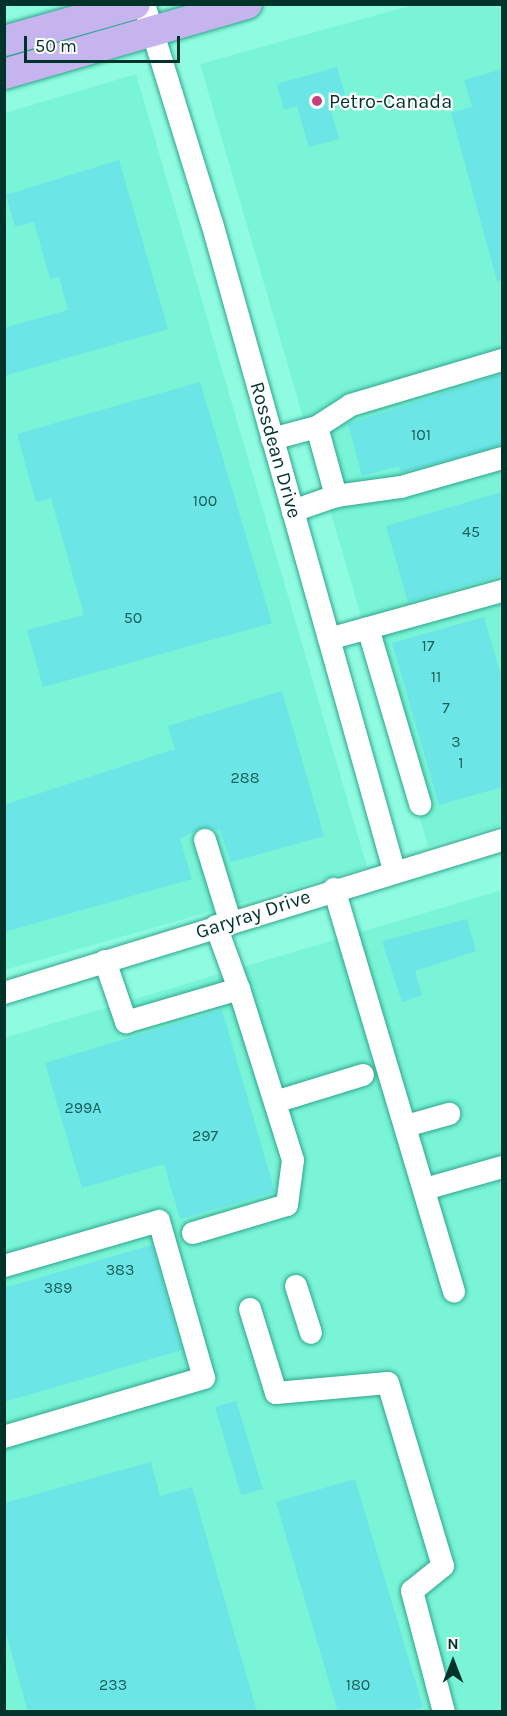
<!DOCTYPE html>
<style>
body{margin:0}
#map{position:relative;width:507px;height:1716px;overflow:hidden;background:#8ffce1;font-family:Karla,sans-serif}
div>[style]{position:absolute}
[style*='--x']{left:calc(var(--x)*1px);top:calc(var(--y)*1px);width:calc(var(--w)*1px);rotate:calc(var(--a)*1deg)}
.built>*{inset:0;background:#79f4d6}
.building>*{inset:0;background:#6be5e6}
.roads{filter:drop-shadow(0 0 2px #2ea58c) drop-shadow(0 0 2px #2ea58c)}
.minor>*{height:22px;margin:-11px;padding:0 11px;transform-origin:11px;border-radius:11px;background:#fff}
.major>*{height:30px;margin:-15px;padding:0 15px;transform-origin:15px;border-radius:15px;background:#c5b4ee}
.dots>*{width:16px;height:16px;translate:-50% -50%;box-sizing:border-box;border:3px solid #fff;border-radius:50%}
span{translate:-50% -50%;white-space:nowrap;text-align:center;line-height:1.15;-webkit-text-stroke:4.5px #fff;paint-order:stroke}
.number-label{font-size:16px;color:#1b6059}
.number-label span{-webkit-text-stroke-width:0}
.poi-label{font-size:20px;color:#00342a}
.left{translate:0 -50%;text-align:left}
.street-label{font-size:20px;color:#00342a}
.frame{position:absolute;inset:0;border:6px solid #00342a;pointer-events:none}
.north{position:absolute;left:423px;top:1632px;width:60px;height:60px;-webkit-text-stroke:4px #fff;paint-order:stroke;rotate:0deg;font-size:16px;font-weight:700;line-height:24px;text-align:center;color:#00342a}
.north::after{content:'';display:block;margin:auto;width:21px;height:27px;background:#00342a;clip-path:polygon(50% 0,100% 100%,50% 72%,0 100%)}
.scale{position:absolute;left:24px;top:36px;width:156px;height:27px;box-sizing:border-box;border:3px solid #00342a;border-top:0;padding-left:8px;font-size:18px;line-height:21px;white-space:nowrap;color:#00342a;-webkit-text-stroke:4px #fff;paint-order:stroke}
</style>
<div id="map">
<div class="built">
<i style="clip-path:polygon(413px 5px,502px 5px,502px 825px,428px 846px,200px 64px)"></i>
<i style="clip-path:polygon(136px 74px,367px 867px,5px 970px,5px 113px)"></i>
<i style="clip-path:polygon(502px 890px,502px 1711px,5px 1711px,4px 1038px)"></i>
</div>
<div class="building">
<i style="clip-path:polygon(337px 67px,345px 95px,328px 99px,339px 139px,309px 147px,297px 106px,284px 110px,277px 84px)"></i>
<i style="clip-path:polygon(502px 69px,502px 281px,497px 281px,451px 113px,472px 107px,464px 80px)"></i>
<i style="clip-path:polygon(119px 160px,168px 329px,4px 376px,4px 328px,68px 310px,59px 277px,50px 279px,34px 222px,15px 227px,6px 195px)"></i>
<i style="clip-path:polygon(502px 374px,502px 445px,401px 473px,399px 466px,362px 476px,348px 424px)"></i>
<i style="clip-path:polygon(200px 382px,272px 623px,43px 687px,27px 630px,84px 615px,51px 498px,36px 502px,17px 434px)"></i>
<i style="clip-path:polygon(502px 492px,502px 575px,408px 602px,386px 526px)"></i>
<i style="clip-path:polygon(484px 617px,502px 679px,502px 787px,439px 805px,392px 643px)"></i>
<i style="clip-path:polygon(282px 691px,324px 836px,231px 862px,220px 830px,202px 827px,180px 839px,192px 879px,4px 932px,4px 805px,175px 749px,168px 726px)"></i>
<i style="clip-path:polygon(467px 919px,476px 951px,415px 971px,422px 995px,402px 1002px,382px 941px)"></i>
<i style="clip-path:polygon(222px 1010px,275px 1192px,180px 1219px,164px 1164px,82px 1188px,45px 1063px)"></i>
<i style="clip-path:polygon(152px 1245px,182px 1350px,4px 1402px,4px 1288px)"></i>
<i style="clip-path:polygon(236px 1401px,263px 1489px,241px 1495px,215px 1407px)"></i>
<i style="clip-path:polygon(151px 1462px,160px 1496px,192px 1487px,257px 1712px,28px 1712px,4px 1626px,4px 1503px)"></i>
<i style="clip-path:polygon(355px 1479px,423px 1707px,408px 1712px,338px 1712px,276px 1502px)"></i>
</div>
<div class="roads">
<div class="minor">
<i style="--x:144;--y:4;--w:229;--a:72.8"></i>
<i style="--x:212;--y:223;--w:672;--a:74.29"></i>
<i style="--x:317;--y:427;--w:40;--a:-32.9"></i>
<i style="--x:351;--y:405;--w:158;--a:-16.6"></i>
<i style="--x:272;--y:439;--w:47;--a:-14.9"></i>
<i style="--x:317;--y:427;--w:72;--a:74.6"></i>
<i style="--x:336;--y:496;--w:46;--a:160.8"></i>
<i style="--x:336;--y:496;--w:66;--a:-7.9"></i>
<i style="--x:401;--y:487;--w:105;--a:-16"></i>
<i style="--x:368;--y:628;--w:184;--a:73.5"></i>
<i style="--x:329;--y:639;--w:180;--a:-15.5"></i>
<i style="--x:205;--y:840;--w:85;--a:72.8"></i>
<i style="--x:334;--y:889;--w:420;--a:73.4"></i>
<i style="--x:105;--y:961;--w:65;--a:71"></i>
<i style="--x:126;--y:1022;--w:118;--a:-16.3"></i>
<i style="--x:239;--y:989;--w:67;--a:-110.1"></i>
<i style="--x:4;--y:993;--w:521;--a:-17.08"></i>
<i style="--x:275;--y:1102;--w:92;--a:-17.1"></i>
<i style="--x:406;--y:1126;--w:45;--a:-15.6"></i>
<i style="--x:425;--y:1189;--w:80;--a:-15.9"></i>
<i style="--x:193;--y:1233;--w:98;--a:-16.6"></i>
<i style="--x:287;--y:1205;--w:45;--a:-82.4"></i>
<i style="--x:293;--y:1160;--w:179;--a:-107.5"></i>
<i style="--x:4;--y:1266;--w:161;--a:-16.2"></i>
<i style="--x:159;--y:1221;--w:163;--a:74"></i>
<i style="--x:204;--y:1378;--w:209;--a:163.6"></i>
<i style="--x:296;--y:1286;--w:49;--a:72.3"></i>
<i style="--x:250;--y:1309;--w:88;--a:72.8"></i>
<i style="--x:276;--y:1393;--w:112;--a:-5.1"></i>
<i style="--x:388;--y:1383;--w:191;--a:73.3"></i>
<i style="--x:443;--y:1566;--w:40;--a:141"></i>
<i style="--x:412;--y:1591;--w:125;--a:75.2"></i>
</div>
<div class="major">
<i style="--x:4;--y:41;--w:136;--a:-15.8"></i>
<i style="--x:4;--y:74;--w:253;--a:-16.1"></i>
</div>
</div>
<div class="dots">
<i style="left:317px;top:101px;background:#c73f7e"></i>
</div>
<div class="number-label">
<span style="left:421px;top:435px">101</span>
<span style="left:205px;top:501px">100</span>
<span style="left:471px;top:532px">45</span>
<span style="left:133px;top:618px">50</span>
<span style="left:428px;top:646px">17</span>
<span style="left:436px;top:677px">11</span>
<span style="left:446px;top:708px">7</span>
<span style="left:456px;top:742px">3</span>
<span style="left:461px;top:763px">1</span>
<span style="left:245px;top:778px">288</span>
<span style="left:83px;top:1108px">299A</span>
<span style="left:205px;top:1136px">297</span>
<span style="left:120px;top:1270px">383</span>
<span style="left:58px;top:1288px">389</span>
<span style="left:113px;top:1685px">233</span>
<span style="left:358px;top:1685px">180</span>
</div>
<div class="poi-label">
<span class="left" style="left:329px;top:101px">Petro-Canada</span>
</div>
<div class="street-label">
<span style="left:276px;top:450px;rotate:74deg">Rossdean Drive</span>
<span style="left:253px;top:914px;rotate:-18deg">Garyray Drive</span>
</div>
<div class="frame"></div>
<div class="north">N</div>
<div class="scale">50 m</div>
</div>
